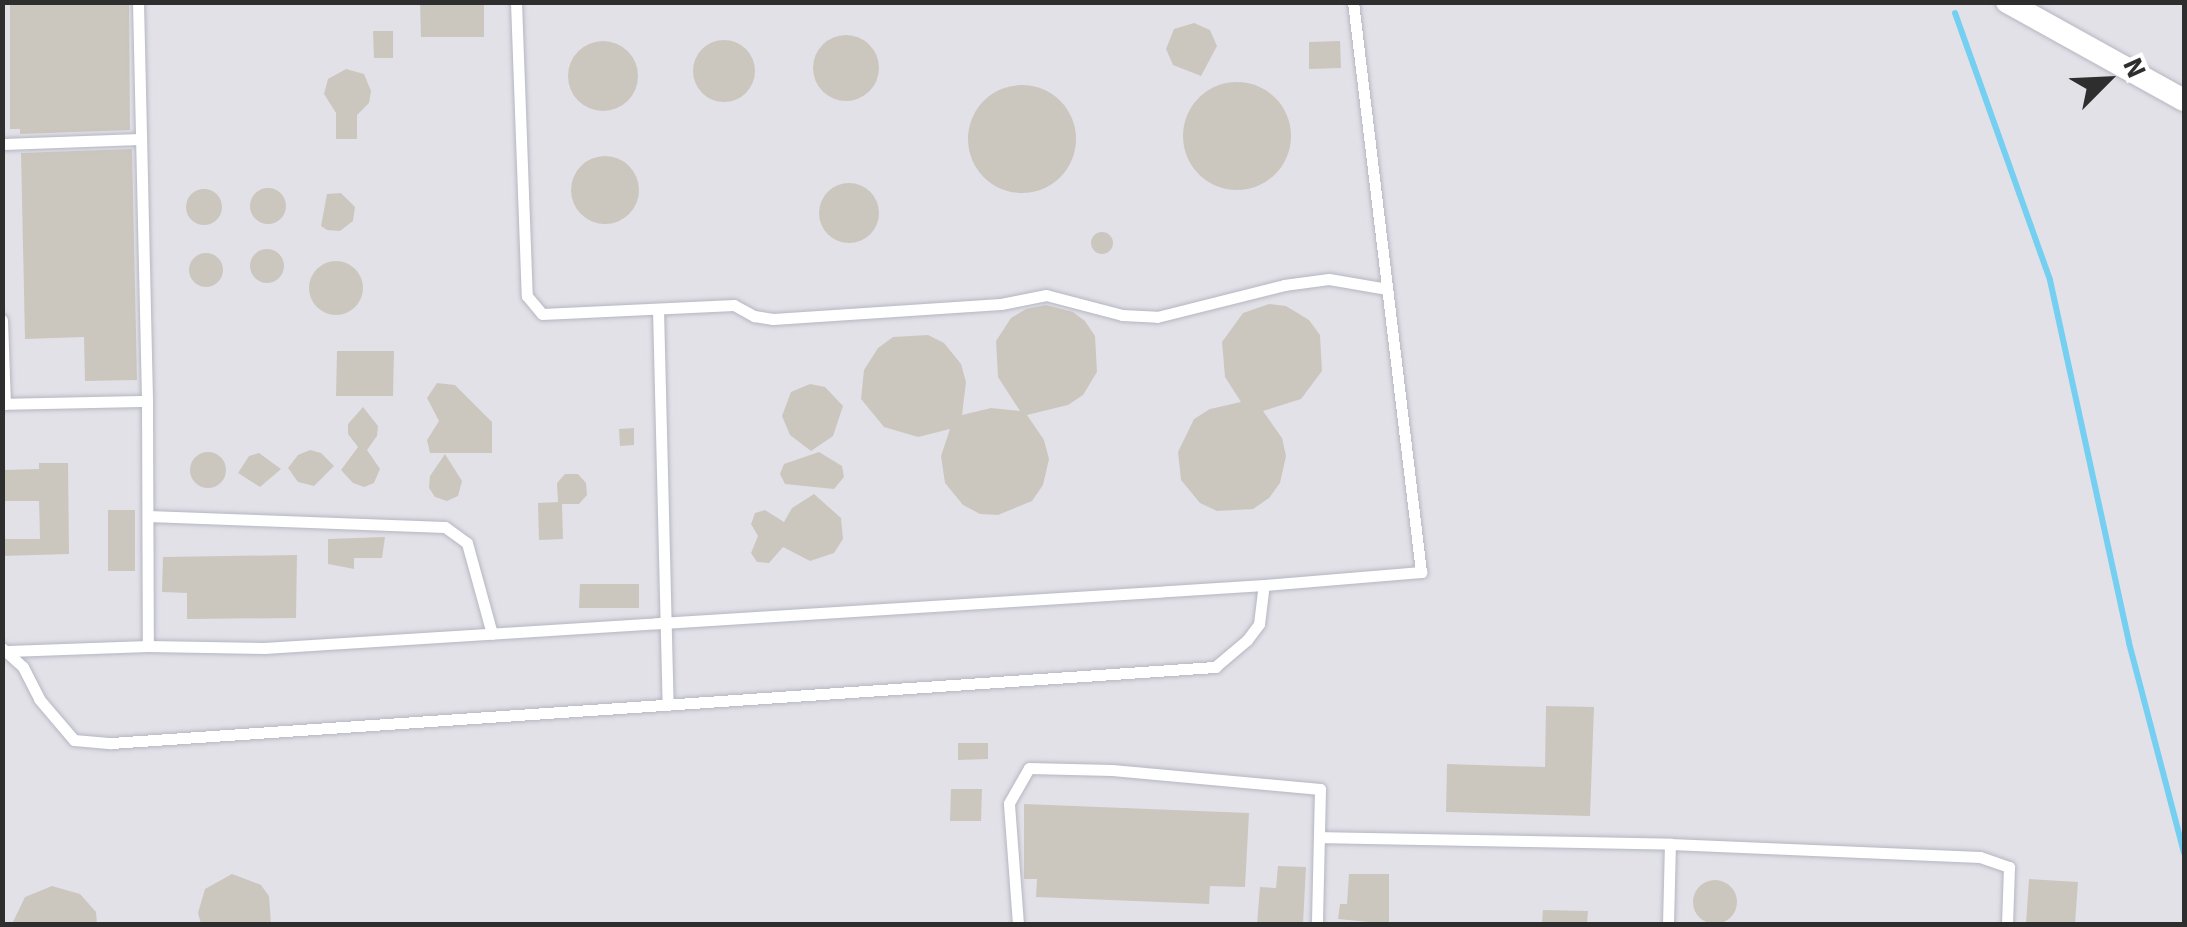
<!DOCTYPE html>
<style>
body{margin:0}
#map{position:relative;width:2187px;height:927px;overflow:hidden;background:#efe9e1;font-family:"Source Sans 3",sans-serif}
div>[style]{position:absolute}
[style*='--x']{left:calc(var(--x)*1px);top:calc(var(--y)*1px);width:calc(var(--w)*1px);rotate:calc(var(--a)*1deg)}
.industrial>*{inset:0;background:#e3e1e8}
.stream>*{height:6px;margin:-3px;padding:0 3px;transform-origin:3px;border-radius:3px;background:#75cff0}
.building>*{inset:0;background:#cbc7bf}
.round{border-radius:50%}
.roads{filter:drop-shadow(0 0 2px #b4b7c1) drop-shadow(0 0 2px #b4b7c1)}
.service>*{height:11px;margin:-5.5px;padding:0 5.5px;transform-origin:5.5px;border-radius:5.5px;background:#fff}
.minor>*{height:22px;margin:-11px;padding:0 11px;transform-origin:11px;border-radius:11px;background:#fff}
span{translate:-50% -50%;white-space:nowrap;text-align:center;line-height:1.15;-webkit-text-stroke:8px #fff;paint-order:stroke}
.frame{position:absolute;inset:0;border:5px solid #2e2e2e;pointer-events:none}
.north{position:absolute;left:2057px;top:30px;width:100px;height:100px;-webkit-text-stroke:8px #fff;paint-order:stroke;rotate:66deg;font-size:28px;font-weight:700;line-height:40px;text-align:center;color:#2e2e2e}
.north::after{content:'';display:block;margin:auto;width:35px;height:45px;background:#2e2e2e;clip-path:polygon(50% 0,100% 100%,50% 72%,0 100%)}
</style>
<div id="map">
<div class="industrial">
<i style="clip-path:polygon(3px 3px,2184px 3px,2184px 924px,3px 924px)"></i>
</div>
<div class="stream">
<i style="--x:1955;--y:13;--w:283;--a:70.4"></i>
<i style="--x:2050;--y:280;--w:371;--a:77.7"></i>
<i style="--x:2129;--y:643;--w:217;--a:75.3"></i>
</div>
<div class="building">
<i style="clip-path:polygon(10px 2px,129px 2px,130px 130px,20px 134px,20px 129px,10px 129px)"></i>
<i style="clip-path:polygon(420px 2px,484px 2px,484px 37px,421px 37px)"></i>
<i style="clip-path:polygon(1194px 23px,1210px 30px,1217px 46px,1201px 76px,1173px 65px,1166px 49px,1174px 29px)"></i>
<i style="clip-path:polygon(373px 31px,393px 31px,393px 58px,374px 58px)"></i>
<i class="round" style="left:813px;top:35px;width:66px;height:66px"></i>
<i class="round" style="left:693px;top:40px;width:62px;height:62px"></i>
<i class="round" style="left:568px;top:41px;width:70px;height:70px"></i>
<i style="clip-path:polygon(1340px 41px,1341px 68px,1309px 69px,1309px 42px)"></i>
<i style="clip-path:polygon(346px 69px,364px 74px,371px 91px,369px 103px,357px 115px,357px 139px,336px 139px,336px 113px,324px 94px,328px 79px)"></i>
<i class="round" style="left:1183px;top:82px;width:108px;height:108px"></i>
<i class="round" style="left:968px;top:85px;width:108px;height:108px"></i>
<i style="clip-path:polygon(132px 149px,137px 380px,85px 381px,84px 337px,25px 339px,21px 153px)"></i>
<i class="round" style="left:571px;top:156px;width:68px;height:68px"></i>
<i class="round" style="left:819px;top:183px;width:60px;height:60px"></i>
<i class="round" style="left:250px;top:188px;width:36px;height:36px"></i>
<i class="round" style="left:186px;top:189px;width:36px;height:36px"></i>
<i style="clip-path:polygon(341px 193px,355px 207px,353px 221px,340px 231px,327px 230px,321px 226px,327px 194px)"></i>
<i class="round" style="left:1091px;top:232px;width:22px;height:22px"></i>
<i class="round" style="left:250px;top:249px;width:34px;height:34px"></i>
<i class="round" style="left:189px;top:253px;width:34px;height:34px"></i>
<i class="round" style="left:309px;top:261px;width:54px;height:54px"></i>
<i style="clip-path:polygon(1269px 304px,1286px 306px,1309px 320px,1320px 335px,1322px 371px,1301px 399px,1263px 411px,1282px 438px,1286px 456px,1280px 483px,1269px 498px,1253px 509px,1217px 511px,1200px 503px,1181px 480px,1178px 452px,1194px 419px,1210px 409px,1241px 402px,1225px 377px,1222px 342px,1243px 313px)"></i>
<i style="clip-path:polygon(1046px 305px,1073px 312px,1085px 321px,1095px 336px,1097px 372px,1083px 395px,1068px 405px,1027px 415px,1044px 440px,1049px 459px,1043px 485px,1032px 501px,998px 515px,980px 514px,963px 505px,945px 483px,941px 456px,950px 429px,918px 437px,884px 427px,861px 399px,864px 370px,878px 348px,893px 337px,928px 335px,944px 343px,961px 364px,966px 382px,962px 415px,991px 408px,1020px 411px,998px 377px,996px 341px,1011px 318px,1026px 309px)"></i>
<i style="clip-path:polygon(337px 351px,394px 351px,393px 396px,336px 396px)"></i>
<i style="clip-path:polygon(437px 383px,455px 385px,492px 422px,492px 453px,430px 453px,427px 440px,439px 421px,427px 398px)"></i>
<i style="clip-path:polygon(810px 384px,825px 387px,843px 406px,833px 436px,811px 451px,790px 435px,782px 416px,791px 392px)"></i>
<i style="clip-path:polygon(363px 407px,378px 426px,377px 436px,367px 450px,380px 469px,374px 483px,364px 487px,353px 483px,341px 470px,358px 447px,348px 434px,348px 424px)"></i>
<i style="clip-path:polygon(634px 428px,634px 445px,620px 446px,619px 429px)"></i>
<i style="clip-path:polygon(310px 450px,321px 453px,334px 466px,314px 486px,298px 482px,288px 468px,298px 455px)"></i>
<i style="clip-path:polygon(819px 452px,842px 466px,844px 477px,834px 489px,785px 484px,780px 474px,784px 464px)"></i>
<i class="round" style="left:190px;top:452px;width:36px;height:36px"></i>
<i style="clip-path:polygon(259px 453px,281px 469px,260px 487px,238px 473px,249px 456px)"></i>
<i style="clip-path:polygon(445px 454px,462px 481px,458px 496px,447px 501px,435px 497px,429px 488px,430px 476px)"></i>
<i style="clip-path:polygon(39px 463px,68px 463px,69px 554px,2px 556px,2px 539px,40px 539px,39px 501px,2px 501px,2px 470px,39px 469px)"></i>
<i style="clip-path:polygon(565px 474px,578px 474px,586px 483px,587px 495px,579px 504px,562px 504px,563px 539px,539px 540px,538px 503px,558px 502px,557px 483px)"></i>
<i style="clip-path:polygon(814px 494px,841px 518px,843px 539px,834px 553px,810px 561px,783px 547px,769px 563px,757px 562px,751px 553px,758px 536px,751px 524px,755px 513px,765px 510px,784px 522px,792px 508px)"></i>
<i style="clip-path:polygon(108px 510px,135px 510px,135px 571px,108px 571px)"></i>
<i style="clip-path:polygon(385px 537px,382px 558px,354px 558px,354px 569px,328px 564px,328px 539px)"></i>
<i style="clip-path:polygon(297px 555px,296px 618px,187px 619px,187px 593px,162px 592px,163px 557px)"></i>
<i style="clip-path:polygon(580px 584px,639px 584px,639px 608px,579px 608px)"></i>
<i style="clip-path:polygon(1546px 706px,1594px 707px,1590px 816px,1446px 812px,1447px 764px,1545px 767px)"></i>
<i style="clip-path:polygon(958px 743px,988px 743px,988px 759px,958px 760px)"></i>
<i style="clip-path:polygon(951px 789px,982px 789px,981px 821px,950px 821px)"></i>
<i style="clip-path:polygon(1024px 804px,1249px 813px,1245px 887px,1210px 886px,1209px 904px,1036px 897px,1037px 879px,1024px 879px)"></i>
<i style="clip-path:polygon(1278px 866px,1306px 867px,1303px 924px,1257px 924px,1260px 887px,1276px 888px)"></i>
<i style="clip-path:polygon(232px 874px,261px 885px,269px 896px,271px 924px,201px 924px,198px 913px,205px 889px)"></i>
<i style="clip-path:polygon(1349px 874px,1389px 874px,1389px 924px,1338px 919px,1340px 904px,1347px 904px)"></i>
<i style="clip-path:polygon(2029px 879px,2078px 882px,2075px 924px,2026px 924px)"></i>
<i class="round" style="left:1693px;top:880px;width:44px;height:44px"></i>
<i style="clip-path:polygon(52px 886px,80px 894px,96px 912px,97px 924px,12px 924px,25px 897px)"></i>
<i style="clip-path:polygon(1543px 910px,1588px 911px,1587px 924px,1542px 924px)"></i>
</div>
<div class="roads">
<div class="service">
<i style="--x:138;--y:2;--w:399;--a:88.7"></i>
<i style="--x:516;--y:2;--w:294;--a:87.9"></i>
<i style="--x:527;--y:296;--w:23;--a:50"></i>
<i style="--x:542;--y:314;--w:192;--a:-2.7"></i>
<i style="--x:734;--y:305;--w:23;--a:29"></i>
<i style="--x:754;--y:316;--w:19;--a:9"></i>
<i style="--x:773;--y:319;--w:228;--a:-3.8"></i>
<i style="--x:1001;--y:304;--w:46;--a:-11.3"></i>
<i style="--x:1046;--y:295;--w:79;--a:14.7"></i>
<i style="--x:1122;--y:315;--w:35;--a:3"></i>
<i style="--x:1157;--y:317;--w:131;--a:-14.1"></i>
<i style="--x:1284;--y:285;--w:45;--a:-7.6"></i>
<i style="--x:1329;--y:279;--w:59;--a:9.8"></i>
<i style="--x:2;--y:144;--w:139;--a:-2.1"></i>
<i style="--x:658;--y:309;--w:396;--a:88.6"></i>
<i style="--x:2;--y:320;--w:84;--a:88"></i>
<i style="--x:2;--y:404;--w:145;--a:-1.2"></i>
<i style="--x:147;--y:401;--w:245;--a:89.8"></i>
<i style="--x:148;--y:646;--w:116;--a:1"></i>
<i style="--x:264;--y:648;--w:1002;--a:-3.6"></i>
<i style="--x:148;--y:516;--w:297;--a:2.1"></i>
<i style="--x:445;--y:527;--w:27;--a:36"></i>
<i style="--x:467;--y:543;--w:94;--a:74.6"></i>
<i style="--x:2;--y:648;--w:28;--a:42"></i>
<i style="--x:23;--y:667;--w:36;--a:63"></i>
<i style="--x:39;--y:699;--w:54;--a:49.5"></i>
<i style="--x:74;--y:740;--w:37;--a:5"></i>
<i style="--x:111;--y:743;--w:1107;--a:-3.94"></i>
<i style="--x:1215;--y:667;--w:42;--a:-40.2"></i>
<i style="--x:1247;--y:640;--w:20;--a:-53"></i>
<i style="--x:1259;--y:624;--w:39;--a:-83"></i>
<i style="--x:1264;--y:585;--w:158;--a:-4.7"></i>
<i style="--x:1421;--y:572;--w:574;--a:-96.8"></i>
<i style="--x:8;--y:651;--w:140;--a:-2"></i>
<i style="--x:1319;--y:837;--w:351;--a:1.1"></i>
<i style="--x:1018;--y:924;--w:121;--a:-94.3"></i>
<i style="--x:1009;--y:803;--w:40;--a:-60.3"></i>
<i style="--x:1029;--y:768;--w:83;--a:1.4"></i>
<i style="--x:1112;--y:770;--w:209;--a:5.2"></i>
<i style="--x:1320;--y:789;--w:135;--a:91.3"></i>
<i style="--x:1668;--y:924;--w:80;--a:-88.6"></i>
<i style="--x:1670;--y:844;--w:310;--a:2.4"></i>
<i style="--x:1980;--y:857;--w:31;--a:19"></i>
<i style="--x:2009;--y:867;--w:57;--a:92"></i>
</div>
<div class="minor">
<i style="--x:2007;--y:2;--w:202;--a:29"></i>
</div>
</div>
<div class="frame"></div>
<div class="north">N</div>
</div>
